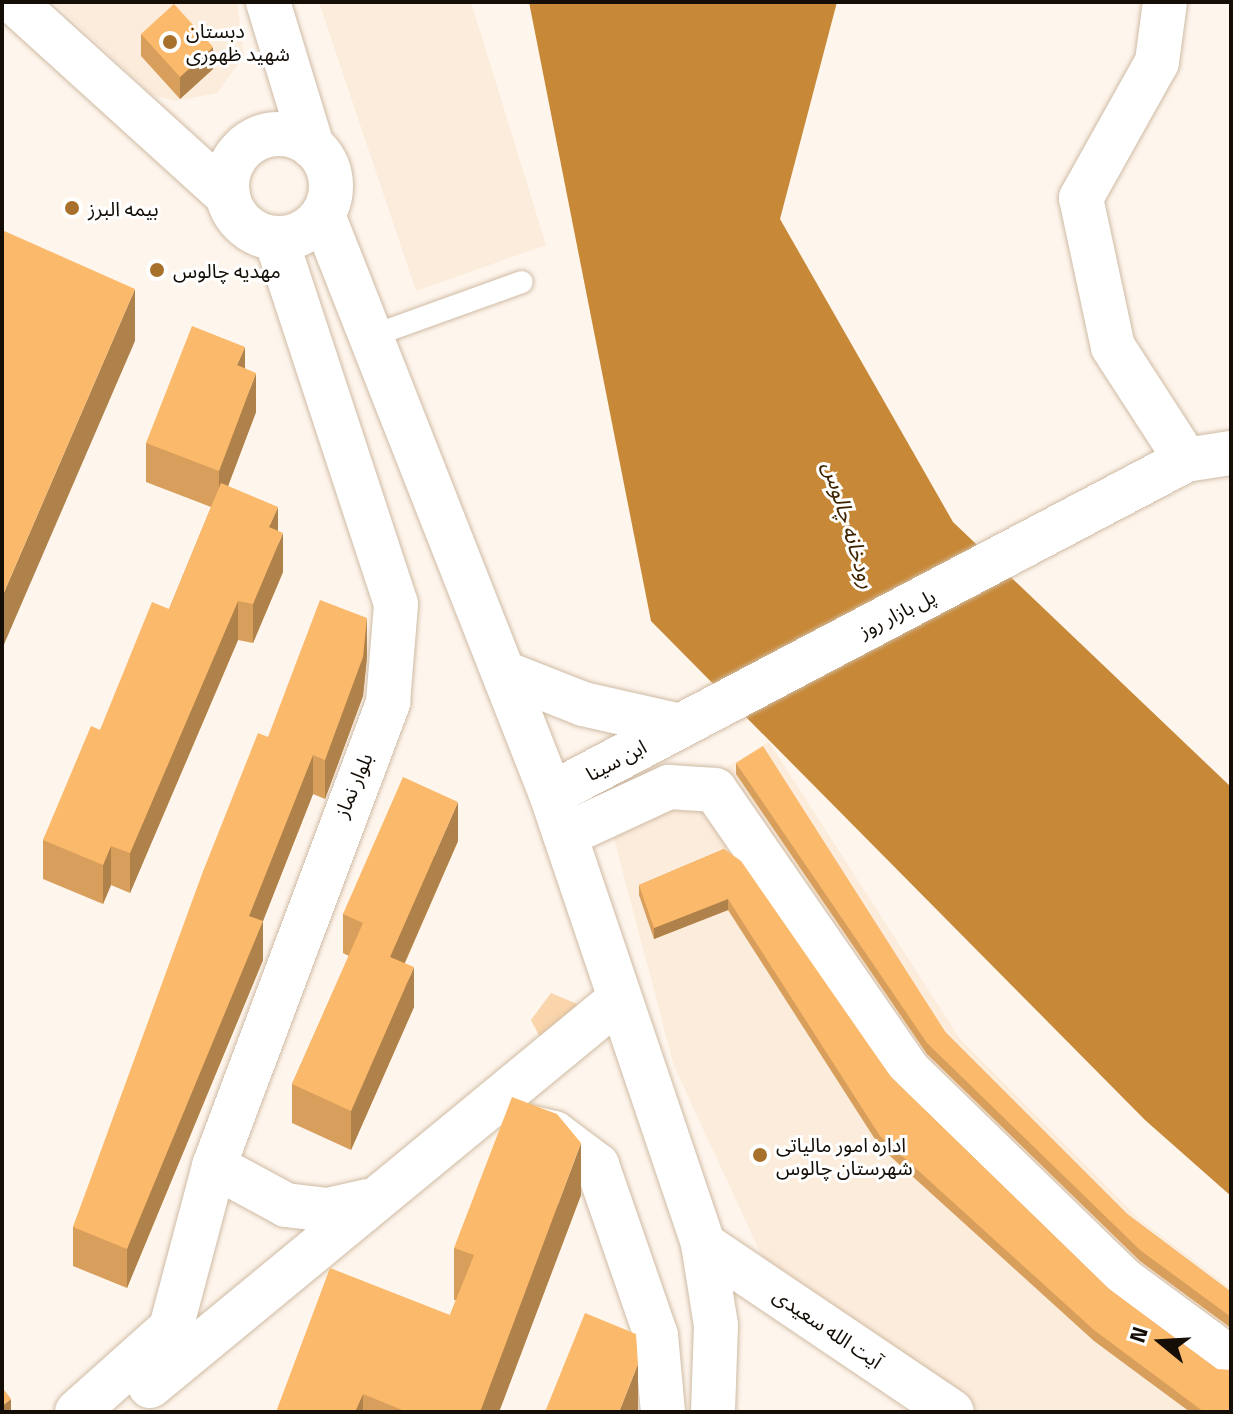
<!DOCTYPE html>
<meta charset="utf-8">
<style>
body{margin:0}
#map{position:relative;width:1233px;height:1414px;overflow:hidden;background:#fef5ec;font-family:"Titillium Web","Noto Sans Arabic",sans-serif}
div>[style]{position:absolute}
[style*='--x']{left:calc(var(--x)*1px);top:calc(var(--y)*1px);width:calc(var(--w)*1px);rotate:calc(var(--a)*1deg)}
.built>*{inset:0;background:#fcecdb}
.green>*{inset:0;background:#fad5ab}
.water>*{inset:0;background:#c78837}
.roads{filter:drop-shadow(0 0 2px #cfbba4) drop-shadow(0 0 2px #cfbba4)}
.lane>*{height:22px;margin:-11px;padding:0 11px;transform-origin:11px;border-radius:11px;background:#fff}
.street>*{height:44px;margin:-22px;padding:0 22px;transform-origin:22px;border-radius:22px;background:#fff}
.secondary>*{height:44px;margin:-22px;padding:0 22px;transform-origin:22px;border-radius:22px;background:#fff}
.secondary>.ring{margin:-22px;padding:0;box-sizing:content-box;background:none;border:44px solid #fff;border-radius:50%}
.wall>*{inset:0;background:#d89f5c}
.shaded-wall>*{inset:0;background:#b0824b}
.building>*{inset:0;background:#fbb96b}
.dots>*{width:22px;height:22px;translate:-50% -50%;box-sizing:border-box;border:4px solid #fff;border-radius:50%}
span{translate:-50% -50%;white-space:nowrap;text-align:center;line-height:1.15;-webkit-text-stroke:6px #fff;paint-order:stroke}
.poi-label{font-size:20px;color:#150e07}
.left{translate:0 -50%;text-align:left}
.street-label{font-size:20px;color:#150e07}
.water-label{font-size:22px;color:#3e2401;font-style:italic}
.frame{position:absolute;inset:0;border:4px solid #150e07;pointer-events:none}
.north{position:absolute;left:1121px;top:1302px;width:80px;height:80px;-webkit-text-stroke:6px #fff;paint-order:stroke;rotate:288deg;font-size:22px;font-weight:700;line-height:32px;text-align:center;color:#150e07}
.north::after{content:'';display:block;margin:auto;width:28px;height:36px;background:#150e07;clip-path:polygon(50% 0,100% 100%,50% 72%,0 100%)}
</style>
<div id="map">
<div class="built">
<i style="clip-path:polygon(54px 2px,237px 2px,244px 56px,217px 93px,176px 101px,152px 95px)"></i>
<i style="clip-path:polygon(319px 2px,471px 2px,546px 245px,416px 291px)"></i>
<i style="clip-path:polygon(769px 742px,960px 1039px,1138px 1218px,1231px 1289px,1231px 1412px,969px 1412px,767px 1267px,674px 1066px,613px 835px)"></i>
</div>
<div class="green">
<i style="clip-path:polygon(551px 993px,582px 1006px,543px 1043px,531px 1020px)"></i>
</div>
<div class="water">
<i style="clip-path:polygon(529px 2px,837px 2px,780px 219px,953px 522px,1231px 787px,1231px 1196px,1145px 1120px,651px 621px)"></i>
</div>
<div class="roads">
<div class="lane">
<i style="--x:372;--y:336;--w:159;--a:-19.8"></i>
</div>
<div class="street">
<i style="--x:1165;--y:2;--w:61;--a:97.6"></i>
<i style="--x:1157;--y:62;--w:156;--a:119.2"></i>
<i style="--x:1081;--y:198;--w:152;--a:77.9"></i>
<i style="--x:1113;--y:347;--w:135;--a:57.1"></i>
<i style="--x:565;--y:835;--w:115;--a:-24.8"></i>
<i style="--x:669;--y:787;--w:46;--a:3.7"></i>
<i style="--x:715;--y:790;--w:340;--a:55.4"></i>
<i style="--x:908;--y:1070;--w:301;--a:44.2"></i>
<i style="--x:1124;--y:1280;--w:133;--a:36.4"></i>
</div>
<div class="secondary">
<i style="--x:14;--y:2;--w:289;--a:42.2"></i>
<i style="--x:268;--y:2;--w:151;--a:73"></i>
<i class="ring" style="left:227px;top:134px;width:60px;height:60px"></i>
<i style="--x:323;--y:215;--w:622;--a:68.51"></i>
<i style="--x:551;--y:794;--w:475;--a:71.3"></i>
<i style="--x:703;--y:1244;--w:82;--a:80.9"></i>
<i style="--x:716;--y:1325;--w:87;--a:92"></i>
<i style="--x:507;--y:674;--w:82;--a:21.5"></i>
<i style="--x:583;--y:704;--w:100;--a:12.7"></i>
<i style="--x:551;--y:794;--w:717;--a:-27.74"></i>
<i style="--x:1186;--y:460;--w:46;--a:-8.8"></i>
<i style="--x:528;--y:1127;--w:27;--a:13"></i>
<i style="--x:554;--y:1133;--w:54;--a:36.7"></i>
<i style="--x:597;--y:1165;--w:180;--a:70.9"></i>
<i style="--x:656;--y:1335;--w:77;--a:84.8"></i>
<i style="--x:214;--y:1166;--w:82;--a:28.4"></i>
<i style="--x:286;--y:1205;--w:42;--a:6.8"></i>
<i style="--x:328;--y:1210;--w:41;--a:-12.7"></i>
<i style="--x:703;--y:1244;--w:300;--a:34"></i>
<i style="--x:150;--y:1386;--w:605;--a:-39.5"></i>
<i style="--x:77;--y:1412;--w:126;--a:-41.8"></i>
<i style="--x:171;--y:1328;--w:168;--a:-75.1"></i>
<i style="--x:214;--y:1166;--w:496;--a:-69.4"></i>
<i style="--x:388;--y:702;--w:98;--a:-85.3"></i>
<i style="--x:396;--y:604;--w:385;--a:-108.2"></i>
</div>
</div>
<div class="wall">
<i style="clip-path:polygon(141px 34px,213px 69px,180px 99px,141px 56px)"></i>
<i style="clip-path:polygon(245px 368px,256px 412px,228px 486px,278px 531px,283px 572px,253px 643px,238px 640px,130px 893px,111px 885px,103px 904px,43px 879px,43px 840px,100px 730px,169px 609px,211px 507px,146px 482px,146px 443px)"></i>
<i style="clip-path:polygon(367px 657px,363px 696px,325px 799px,313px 794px,263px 921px,263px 960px,127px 1288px,73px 1266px,73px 1227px,268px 737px)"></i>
<i style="clip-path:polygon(736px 763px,946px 1033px,1127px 1214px,1231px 1292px,1231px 1328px,1140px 1261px,927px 1054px,736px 774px)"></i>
<i style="clip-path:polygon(458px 841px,405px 963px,414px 1007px,351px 1150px,292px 1123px,292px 1084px,349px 956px,343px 953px,343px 914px)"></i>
<i style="clip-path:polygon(724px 849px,891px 1077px,1109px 1289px,1217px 1369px,1231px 1412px,1190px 1412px,1094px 1341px,880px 1147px,728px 910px,654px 939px,639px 895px,639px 885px)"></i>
<i style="clip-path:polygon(581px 1195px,499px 1412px,276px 1412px,450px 1315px,456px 1300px,454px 1300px,454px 1248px)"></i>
</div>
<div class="shaded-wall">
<i style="clip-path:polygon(213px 47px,213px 69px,180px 99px,180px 77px)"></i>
<i style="clip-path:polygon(135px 289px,135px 341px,2px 649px,2px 597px)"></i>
<i style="clip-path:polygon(245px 347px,245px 386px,237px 365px)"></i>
<i style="clip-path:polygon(256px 373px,256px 412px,219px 510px,219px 471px)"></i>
<i style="clip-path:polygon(278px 507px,278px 545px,283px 533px,283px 572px,253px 643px,253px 604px,269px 527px)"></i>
<i style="clip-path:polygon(238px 601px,238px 640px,130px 893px,130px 853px)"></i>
<i style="clip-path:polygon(367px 618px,367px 657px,363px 696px,325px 799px,325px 760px)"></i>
<i style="clip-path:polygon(313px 755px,313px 794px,263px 921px,263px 960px,127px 1288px,127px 1249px,249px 916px)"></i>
<i style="clip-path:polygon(458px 802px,458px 841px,390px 996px,390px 957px)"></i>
<i style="clip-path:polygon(111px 846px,111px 885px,103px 904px,103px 865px)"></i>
<i style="clip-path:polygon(728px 899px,728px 910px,654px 939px,654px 928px)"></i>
<i style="clip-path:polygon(414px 967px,414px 1007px,351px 1150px,351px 1111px)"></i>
<i style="clip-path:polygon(581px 1143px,581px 1195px,499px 1412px,480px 1412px)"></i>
<i style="clip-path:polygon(638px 1364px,638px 1412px,619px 1412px)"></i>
<i style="clip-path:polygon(363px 1394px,363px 1412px,355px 1412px)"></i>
<i style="clip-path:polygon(11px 1399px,11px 1412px,2px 1412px,2px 1406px)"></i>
</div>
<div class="building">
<i style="clip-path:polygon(174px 4px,213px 47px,180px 77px,141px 34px)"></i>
<i style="clip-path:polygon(2px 230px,135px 289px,2px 597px)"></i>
<i style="clip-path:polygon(192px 326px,245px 347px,237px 365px,256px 373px,219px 471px,146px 443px)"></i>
<i style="clip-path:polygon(221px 483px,278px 507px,269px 527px,283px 533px,253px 604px,238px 601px,130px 853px,111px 846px,103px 865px,43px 840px,91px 726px,100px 730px,152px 602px,169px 609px)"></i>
<i style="clip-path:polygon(320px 600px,367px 618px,363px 657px,325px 760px,313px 755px,249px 916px,263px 921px,127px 1249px,73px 1227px,202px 874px,258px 733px,268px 737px)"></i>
<i style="clip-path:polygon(763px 746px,946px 1033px,1127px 1214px,1231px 1292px,1231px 1317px,1140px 1250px,927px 1043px,736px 763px)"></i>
<i style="clip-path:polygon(403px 777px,458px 802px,390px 957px,414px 967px,351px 1111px,292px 1084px,363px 923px,343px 914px)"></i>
<i style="clip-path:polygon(724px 849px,741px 861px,891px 1077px,1109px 1289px,1217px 1369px,1231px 1370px,1231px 1412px,1204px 1412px,1094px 1330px,880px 1136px,728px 899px,654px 928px,639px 885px)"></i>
<i style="clip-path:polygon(512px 1097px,557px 1114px,581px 1143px,480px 1412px,407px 1412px,363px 1394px,355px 1412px,276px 1412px,330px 1268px,450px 1315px,474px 1255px,454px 1248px)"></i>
<i style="clip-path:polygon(585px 1313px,636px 1334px,638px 1364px,619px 1412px,545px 1412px)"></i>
<i style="clip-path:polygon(2px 1387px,11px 1399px,2px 1406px)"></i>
</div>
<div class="dots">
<i style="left:170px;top:42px;background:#a7712b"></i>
<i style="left:72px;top:208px;background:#a7712b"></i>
<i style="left:157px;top:270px;background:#a7712b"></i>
<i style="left:760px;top:1155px;background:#a7712b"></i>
</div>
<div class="poi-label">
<span class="left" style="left:186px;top:42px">دبستان<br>شهید ظهوری</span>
<span class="left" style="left:88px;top:208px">بیمه البرز</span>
<span class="left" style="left:173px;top:270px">مهدیه چالوس</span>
<span class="left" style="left:776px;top:1156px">اداره امور مالیاتی<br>شهرستان چالوس</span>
</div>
<div class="street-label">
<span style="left:897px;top:613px;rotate:-27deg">پل بازار روز</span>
<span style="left:616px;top:760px;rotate:-28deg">ابن سینا</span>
<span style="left:353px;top:785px;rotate:-67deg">بلوار نماز</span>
<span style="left:828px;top:1328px;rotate:34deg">آیت الله سعیدی</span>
</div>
<div class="water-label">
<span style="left:849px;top:525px;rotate:73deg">رودخانه چالوس</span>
</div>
<div class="frame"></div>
<div class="north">N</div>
</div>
